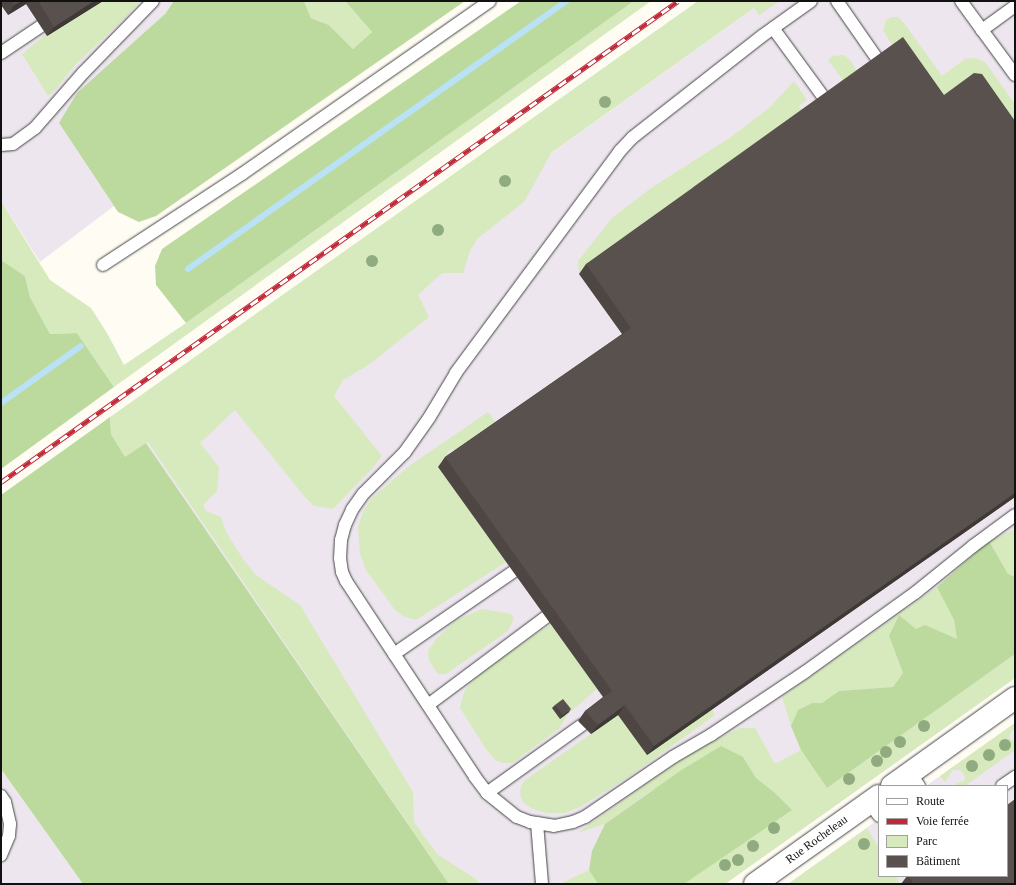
<!DOCTYPE html>
<meta charset="utf-8">
<style>
body{margin:0}
#map{position:relative;width:1016px;height:885px;overflow:hidden;background:#fffcf4;font-family:Georgia,serif}
div>[style]{position:absolute}
[style*='--x']{left:calc(var(--x)*1px);top:calc(var(--y)*1px);width:calc(var(--w)*1px);rotate:calc(var(--a)*1deg)}
.industrial>*{inset:0;background:#ede6ee}
.green>*{inset:0;background:#d7eabd}
.forest>*{inset:0;background:#bcda9d}
.stream>*{height:6px;margin:-3px;padding:0 3px;transform-origin:3px;border-radius:3px;background:#bae2f6}
.roads{filter:drop-shadow(0 0 1px #444) drop-shadow(0 0 1px #444)}
.service>*{height:12px;margin:-6px;padding:0 6px;transform-origin:6px;border-radius:6px;background:#fff}
.tertiary>*{height:22px;margin:-11px;padding:0 11px;transform-origin:11px;border-radius:11px;background:#fff}
.rail>*{height:4.5px;margin-top:-2.25px;transform-origin:0;background:repeating-linear-gradient(90deg,#fff 0 9px,#c02939 0 18px);box-sizing:border-box;border-block:1px solid #c02939}
.trees>*{width:12px;height:12px;margin:-6px;border-radius:50%;background:#8fab7f}
.wall>*{inset:0;background:#4d4642}
.shaded-wall>*{inset:0;background:#3e3936}
.building>*{inset:0;background:#59514d}
span{translate:-50% -50%;white-space:nowrap;text-align:center;line-height:1.15;-webkit-text-stroke:4px #fff;paint-order:stroke}
.street-label{font-size:12px;color:#111}
.frame{position:absolute;inset:0;border:2px solid #111;pointer-events:none}
.legend{position:absolute;left:878px;top:785px;width:130px;height:92px;box-sizing:border-box;background:#fff;border:1px solid #a0a0a0;margin:0;padding:5px 7px;list-style:none;font-size:12px;color:#111}
.legend li{display:flex;align-items:center;gap:8px;height:20px}
.legend b{width:20px;border:1px solid #a0a0a0}
</style>
<div id="map">
<div class="industrial">
<i style="clip-path:polygon(1px 1px,174px 1px,165px 14px,59px 123px,114px 206px,40px 262px,1px 201px)"></i>
<i style="clip-path:polygon(764px 1px,1015px 1px,1015px 678px,725px 884px,449px 884px,146px 443px)"></i>
<i style="clip-path:polygon(1015px 723px,1015px 884px,788px 884px,879px 819px,879px 876px,1007px 876px,1007px 786px,926px 786px)"></i>
<i style="clip-path:polygon(1px 769px,83px 884px,1px 884px)"></i>
</div>
<div class="green">
<i style="clip-path:polygon(103px 1px,140px 1px,125px 18px,75px 65px,56px 89px,48px 96px,22px 54px,46px 34px,47px 36px)"></i>
<i style="clip-path:polygon(304px 1px,345px 1px,372px 32px,353px 49px,329px 25px,311px 18px)"></i>
<i style="clip-path:polygon(634px 1px,651px 1px,114px 387px,77px 333px,50px 334px,30px 297px,25px 276px,1px 260px,1px 201px,50px 280px,91px 308px,107px 333px,124px 365px,186px 323px)"></i>
<i style="clip-path:polygon(698px 1px,780px 1px,759px 15px,754px 8px,551px 153px,524px 202px,477px 239px,470px 251px,463px 273px,442px 273px,418px 295px,429px 317px,367px 366px,343px 380px,334px 396px,382px 456px,371px 470px,333px 509px,314px 506px,304px 496px,235px 410px,200px 443px,219px 467px,217px 491px,203px 505px,206px 511px,221px 517px,226px 532px,243px 559px,256px 575px,300px 605px,413px 792px,414px 822px,437px 854px,476px 879px,480px 884px,449px 884px,148px 442px,125px 458px,111px 434px,110px 417px)"></i>
<i style="clip-path:polygon(892px 17px,898px 17px,904px 23px,942px 76px,965px 59px,976px 58px,985px 62px,1015px 104px,1015px 126px,938px 105px,894px 48px,883px 30px,886px 20px)"></i>
<i style="clip-path:polygon(844px 55px,851px 61px,856px 70px,860px 72px,845px 83px,828px 60px,833px 56px)"></i>
<i style="clip-path:polygon(794px 81px,807px 100px,799px 106px,804px 113px,579px 274px,578px 261px,612px 218px,651px 188px,731px 137px,769px 108px)"></i>
<i style="clip-path:polygon(488px 412px,498px 425px,456px 454px,453px 449px,448px 452px,451px 457px,438px 467px,506px 562px,416px 620px,405px 617px,395px 610px,366px 570px,360px 554px,358px 527px,363px 512px,371px 499px,409px 466px)"></i>
<i style="clip-path:polygon(1015px 529px,1015px 577px,1008px 574px,989px 541px)"></i>
<i style="clip-path:polygon(937px 587px,954px 620px,957px 639px,941px 633px,916px 629px,899px 615px,889px 636px,903px 673px,893px 687px,839px 691px,822px 703px,812px 703px,798px 710px,791px 726px,782px 697px)"></i>
<i style="clip-path:polygon(482px 609px,511px 614px,514px 618px,508px 631px,446px 674px,438px 674px,429px 661px,428px 651px,436px 639px,456px 620px)"></i>
<i style="clip-path:polygon(551px 624px,597px 689px,568px 714px,559px 729px,512px 763px,503px 763px,495px 760px,486px 749px,460px 708px,462px 699px,465px 690px,481px 672px)"></i>
<i style="clip-path:polygon(1015px 654px,1015px 678px,725px 884px,684px 884px,791px 810px,774px 792px,756px 778px,743px 757px,652px 790px,605px 824px,577px 833px,695px 750px,740px 728px,755px 728px,775px 764px,801px 750px,827px 788px)"></i>
<i style="clip-path:polygon(712px 710px,715px 715px,627px 778px,580px 807px,565px 813px,546px 813px,533px 809px,523px 802px,520px 795px,521px 786px,525px 780px,618px 715px)"></i>
<i style="clip-path:polygon(1015px 723px,1015px 729px,1012px 730px,1009px 738px,1015px 742px,1015px 750px,965px 786px,954px 784px,964px 781px,965px 776px,960px 770px,953px 770px,945px 782px,940px 776px)"></i>
<i style="clip-path:polygon(867px 828px,879px 848px,879px 876px,896px 876px,900px 884px,788px 884px)"></i>
<i style="clip-path:polygon(589px 870px,598px 884px,562px 884px,562px 883px)"></i>
</div>
<div class="forest">
<i style="clip-path:polygon(174px 1px,304px 1px,311px 18px,329px 25px,353px 49px,372px 32px,345px 1px,465px 1px,156px 216px,139px 222px,118px 212px,59px 123px,77px 93px,165px 14px)"></i>
<i style="clip-path:polygon(521px 1px,634px 1px,186px 323px,156px 285px,155px 266px,162px 249px)"></i>
<i style="clip-path:polygon(1px 260px,25px 276px,30px 297px,50px 334px,77px 333px,114px 387px,1px 469px)"></i>
<i style="clip-path:polygon(110px 417px,111px 434px,125px 457px,146px 443px,449px 884px,83px 884px,1px 769px,1px 495px)"></i>
<i style="clip-path:polygon(989px 541px,1008px 574px,1015px 577px,1015px 654px,827px 788px,801px 750px,791px 726px,798px 710px,812px 703px,822px 703px,839px 691px,893px 687px,903px 673px,889px 636px,899px 615px,916px 629px,925px 625px,957px 639px,954px 620px,937px 587px)"></i>
<i style="clip-path:polygon(721px 746px,743px 757px,756px 778px,774px 792px,792px 810px,684px 884px,598px 884px,589px 870px,592px 851px,605px 824px,680px 771px)"></i>
</div>
<div class="stream">
<i style="--x:188;--y:269;--w:464;--a:-35.3"></i>
<i style="--x:1;--y:403;--w:98;--a:-35.5"></i>
</div>
<div class="roads">
<div class="service">
<i style="--x:811;--y:1;--w:60;--a:144.5"></i>
<i style="--x:762;--y:36;--w:165;--a:141.9"></i>
<i style="--x:632;--y:138;--w:18;--a:133"></i>
<i style="--x:620;--y:151;--w:276;--a:126.5"></i>
<i style="--x:456;--y:373;--w:52;--a:121"></i>
<i style="--x:429;--y:418;--w:42;--a:125.2"></i>
<i style="--x:405;--y:452;--w:59;--a:135"></i>
<i style="--x:363;--y:494;--w:19;--a:125"></i>
<i style="--x:352;--y:510;--w:17;--a:115"></i>
<i style="--x:345;--y:525;--w:16;--a:105"></i>
<i style="--x:341;--y:540;--w:18;--a:93"></i>
<i style="--x:340;--y:558;--w:14;--a:82"></i>
<i style="--x:342;--y:572;--w:10;--a:66"></i>
<i style="--x:346;--y:581;--w:235;--a:56.6"></i>
<i style="--x:475;--y:777;--w:20;--a:53"></i>
<i style="--x:487;--y:793;--w:38;--a:39"></i>
<i style="--x:517;--y:817;--w:14;--a:21"></i>
<i style="--x:530;--y:822;--w:24;--a:9"></i>
<i style="--x:554;--y:826;--w:19;--a:-12"></i>
<i style="--x:573;--y:822;--w:13;--a:-23"></i>
<i style="--x:585;--y:817;--w:107;--a:-34.3"></i>
<i style="--x:673;--y:757;--w:44;--a:-30.1"></i>
<i style="--x:711;--y:735;--w:113;--a:-33.8"></i>
<i style="--x:805;--y:672;--w:135;--a:-35.7"></i>
<i style="--x:915;--y:593;--w:75;--a:-39"></i>
<i style="--x:973;--y:546;--w:52;--a:-36.4"></i>
<i style="--x:837;--y:1;--w:72;--a:55.2"></i>
<i style="--x:961;--y:1;--w:36;--a:54"></i>
<i style="--x:1015;--y:6;--w:41;--a:144"></i>
<i style="--x:982;--y:30;--w:56;--a:53.7"></i>
<i style="--x:773;--y:28;--w:87;--a:53.9"></i>
<i style="--x:1;--y:53;--w:48;--a:-34"></i>
<i style="--x:1;--y:145;--w:12;--a:-5"></i>
<i style="--x:13;--y:144;--w:27;--a:-36"></i>
<i style="--x:35;--y:128;--w:73;--a:-48.9"></i>
<i style="--x:83;--y:73;--w:100;--a:-45.8"></i>
<i style="--x:103;--y:265;--w:166;--a:-33.2"></i>
<i style="--x:242;--y:174;--w:302;--a:-34.9"></i>
<i style="--x:394;--y:654;--w:145;--a:-34.6"></i>
<i style="--x:428;--y:705;--w:147;--a:-36.7"></i>
<i style="--x:910;--y:773;--w:16;--a:55"></i>
<i style="--x:1002;--y:786;--w:16;--a:-35"></i>
<i style="--x:487;--y:793;--w:117;--a:-35.6"></i>
<i style="--x:1;--y:796;--w:7;--a:56"></i>
<i style="--x:5;--y:802;--w:23;--a:77"></i>
<i style="--x:10;--y:824;--w:12;--a:95"></i>
<i style="--x:9;--y:836;--w:21;--a:113"></i>
<i style="--x:869;--y:802;--w:17;--a:54"></i>
<i style="--x:537;--y:823;--w:61;--a:85.3"></i>
</div>
<div class="tertiary">
<i style="--x:892;--y:786;--w:151;--a:-35.6"></i>
<i style="--x:755;--y:884;--w:152;--a:-35.4"></i>
</div>
</div>
<div class="rail">
<i style="--x:1;--y:482;--w:830;--a:-35.39"></i>
</div>
<div class="trees">
<i style="left:605px;top:102px"></i>
<i style="left:505px;top:181px"></i>
<i style="left:438px;top:230px"></i>
<i style="left:372px;top:261px"></i>
<i style="left:924px;top:726px"></i>
<i style="left:900px;top:742px"></i>
<i style="left:1005px;top:745px"></i>
<i style="left:886px;top:752px"></i>
<i style="left:989px;top:755px"></i>
<i style="left:877px;top:761px"></i>
<i style="left:972px;top:766px"></i>
<i style="left:849px;top:779px"></i>
<i style="left:774px;top:828px"></i>
<i style="left:864px;top:844px"></i>
<i style="left:753px;top:846px"></i>
<i style="left:738px;top:860px"></i>
<i style="left:725px;top:865px"></i>
</div>
<div class="wall">
<i style="clip-path:polygon(1px 1px,103px 1px,47px 36px,26px 4px,8px 15px,1px 5px)"></i>
<i style="clip-path:polygon(944px 95px,1015px 121px,1015px 497px,647px 755px,618px 715px,591px 734px,578px 721px,585px 711px,603px 697px,438px 467px,445px 457px,622px 334px,579px 274px,586px 264px)"></i>
<i style="clip-path:polygon(555px 705px,569px 712px,560px 719px,552px 708px)"></i>
<i style="clip-path:polygon(907px 876px,1007px 876px,1015px 884px,901px 884px)"></i>
</div>
<div class="shaded-wall">
<i style="clip-path:polygon(22px 1px,28px 1px,26px 4px,8px 15px,14px 5px)"></i>
<i style="clip-path:polygon(94px 1px,103px 1px,47px 36px,54px 27px)"></i>
<i style="clip-path:polygon(1015px 493px,1015px 497px,647px 755px,654px 746px)"></i>
<i style="clip-path:polygon(625px 705px,618px 715px,591px 734px,598px 725px)"></i>
<i style="clip-path:polygon(571px 709px,569px 712px,560px 719px,563px 715px)"></i>
</div>
<div class="building">
<i style="clip-path:polygon(11px 1px,22px 1px,14px 5px)"></i>
<i style="clip-path:polygon(38px 1px,94px 1px,54px 27px)"></i>
<i style="clip-path:polygon(903px 37px,944px 95px,974px 73px,982px 74px,1015px 121px,1015px 493px,654px 746px,625px 705px,598px 725px,585px 711px,612px 691px,445px 457px,631px 328px,586px 264px)"></i>
<i style="clip-path:polygon(563px 699px,571px 709px,563px 715px,555px 705px)"></i>
<i style="clip-path:polygon(1015px 799px,1015px 884px,914px 884px,908px 876px,1007px 876px,1007px 805px)"></i>
</div>
<div class="street-label">
<span style="left:817px;top:840px;rotate:-36deg">Rue Rocheleau</span>
</div>
<div class="frame"></div>
<ul class="legend">
<li><b style="height:5px;background:#fff"></b>Route</li>
<li><b style="height:5px;background:#c02939"></b>Voie ferrée</li>
<li><b style="height:11px;background:#d7eabd"></b>Parc</li>
<li><b style="height:11px;background:#59514d"></b>Bâtiment</li>
</ul>
</div>
